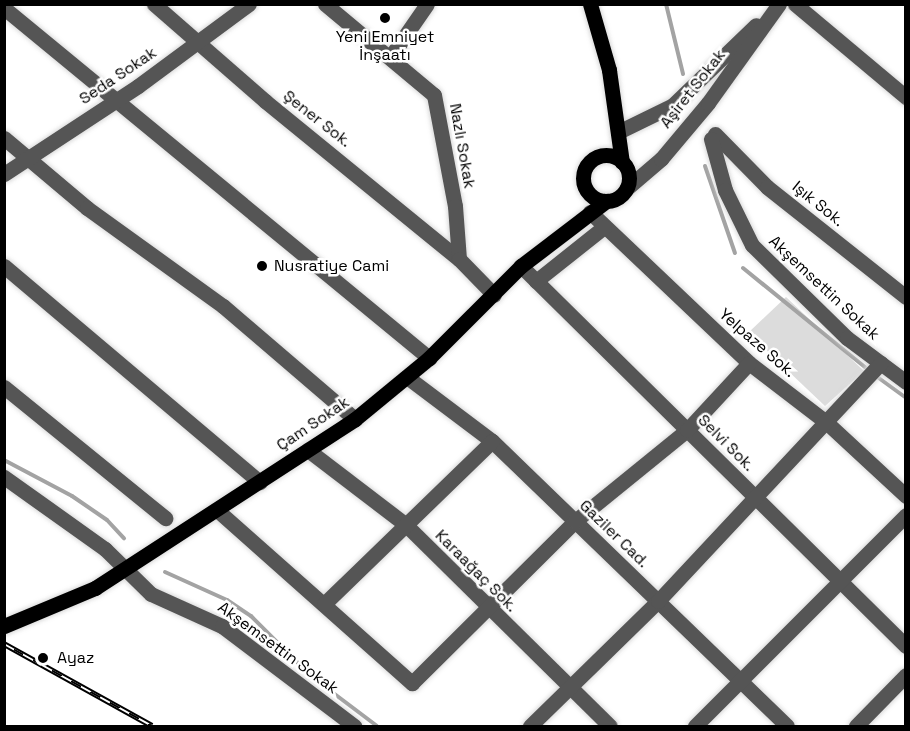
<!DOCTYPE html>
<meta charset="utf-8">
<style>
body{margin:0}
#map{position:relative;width:910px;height:731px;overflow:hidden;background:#fff;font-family:"Space Grotesk",sans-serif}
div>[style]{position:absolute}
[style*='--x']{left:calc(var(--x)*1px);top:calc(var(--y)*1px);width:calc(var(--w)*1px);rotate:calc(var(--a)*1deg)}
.green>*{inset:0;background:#dcdcdc}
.stream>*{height:4px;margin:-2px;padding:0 2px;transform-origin:2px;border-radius:2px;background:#a3a3a3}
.roads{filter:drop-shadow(0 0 2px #dbdbdb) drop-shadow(0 0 2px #dbdbdb)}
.minor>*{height:15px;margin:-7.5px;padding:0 7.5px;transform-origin:7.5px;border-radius:7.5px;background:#555}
.major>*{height:15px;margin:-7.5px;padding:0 7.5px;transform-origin:7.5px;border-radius:7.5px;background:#000}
.major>.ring{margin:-7.5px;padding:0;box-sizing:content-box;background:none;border:15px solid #000;border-radius:50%}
.rail>*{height:6px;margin-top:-3px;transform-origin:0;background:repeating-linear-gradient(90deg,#fff 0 11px,#000 0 22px);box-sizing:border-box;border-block:2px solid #000}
.dots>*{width:16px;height:16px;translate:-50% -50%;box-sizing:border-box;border:3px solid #fff;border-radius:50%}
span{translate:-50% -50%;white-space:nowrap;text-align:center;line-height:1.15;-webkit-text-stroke:5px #fff;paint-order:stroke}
.poi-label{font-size:16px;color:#000}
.left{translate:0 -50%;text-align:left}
.street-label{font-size:16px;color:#000}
.frame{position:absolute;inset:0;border:6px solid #000;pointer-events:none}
</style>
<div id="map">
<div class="green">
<i style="clip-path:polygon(786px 297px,864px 371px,825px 406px,748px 333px)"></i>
</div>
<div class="stream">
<i style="--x:666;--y:4;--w:72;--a:76.3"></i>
<i style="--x:705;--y:166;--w:92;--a:71"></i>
<i style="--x:743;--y:268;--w:157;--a:39.1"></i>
<i style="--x:876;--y:376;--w:37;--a:36"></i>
<i style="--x:4;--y:460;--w:77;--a:27.9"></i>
<i style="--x:72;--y:496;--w:42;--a:34.4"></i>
<i style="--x:107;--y:520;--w:25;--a:47"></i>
<i style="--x:165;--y:572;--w:68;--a:24.3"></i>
<i style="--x:227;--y:600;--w:29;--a:34"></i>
<i style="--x:251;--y:616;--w:86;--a:45"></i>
<i style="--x:312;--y:677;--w:81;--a:37"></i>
</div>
<div class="roads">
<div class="minor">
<i style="--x:154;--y:4;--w:147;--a:41.1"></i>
<i style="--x:265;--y:101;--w:250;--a:39.2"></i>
<i style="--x:325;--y:4;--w:142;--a:39.9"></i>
<i style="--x:434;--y:95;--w:113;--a:79.3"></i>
<i style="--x:455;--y:206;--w:53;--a:85.7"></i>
<i style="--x:459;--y:259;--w:50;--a:45.8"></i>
<i style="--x:795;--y:4;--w:145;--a:40"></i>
<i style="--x:4;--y:8;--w:551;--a:39.47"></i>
<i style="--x:391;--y:56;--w:63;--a:-55.3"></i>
<i style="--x:618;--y:132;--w:61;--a:-26.1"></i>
<i style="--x:673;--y:105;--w:115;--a:-43.9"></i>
<i style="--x:715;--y:134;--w:74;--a:45.5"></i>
<i style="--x:767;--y:187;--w:177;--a:38.4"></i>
<i style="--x:4;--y:138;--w:109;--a:40.1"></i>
<i style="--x:87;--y:208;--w:168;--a:35.8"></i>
<i style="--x:223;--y:306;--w:174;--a:40.6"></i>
<i style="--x:711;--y:139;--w:53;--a:74.6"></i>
<i style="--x:725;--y:190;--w:61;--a:63.9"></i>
<i style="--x:752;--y:245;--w:133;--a:44.4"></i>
<i style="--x:847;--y:338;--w:74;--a:36.7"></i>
<i style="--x:4;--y:174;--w:160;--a:-33.3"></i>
<i style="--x:138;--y:86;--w:138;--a:-36.5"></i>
<i style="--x:627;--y:188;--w:45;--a:-40.5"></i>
<i style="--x:661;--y:159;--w:73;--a:-50"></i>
<i style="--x:708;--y:103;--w:122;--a:-54.4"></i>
<i style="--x:590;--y:212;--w:219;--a:43.5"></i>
<i style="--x:749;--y:363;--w:97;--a:37.5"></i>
<i style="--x:826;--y:422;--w:109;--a:42.8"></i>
<i style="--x:4;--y:266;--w:335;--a:40.2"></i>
<i style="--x:521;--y:266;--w:541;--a:44.63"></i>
<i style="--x:536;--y:281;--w:87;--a:-38.5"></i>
<i style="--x:407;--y:377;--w:106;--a:37"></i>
<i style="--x:492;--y:441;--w:410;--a:44"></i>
<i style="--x:4;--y:387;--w:208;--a:39.1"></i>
<i style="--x:308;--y:450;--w:123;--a:37.4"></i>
<i style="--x:406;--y:525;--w:286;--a:44.6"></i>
<i style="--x:4;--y:477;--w:124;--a:35.5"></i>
<i style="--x:105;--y:549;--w:64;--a:44.4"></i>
<i style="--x:151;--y:594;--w:78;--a:24.3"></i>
<i style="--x:222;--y:626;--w:166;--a:37.1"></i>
<i style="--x:217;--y:510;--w:261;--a:41.6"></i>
<i style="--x:412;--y:683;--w:230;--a:-44.8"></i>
<i style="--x:575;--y:521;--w:144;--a:-39.1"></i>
<i style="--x:687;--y:430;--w:91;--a:-47.2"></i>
<i style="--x:324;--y:604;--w:234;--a:-44.1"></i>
<i style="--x:530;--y:726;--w:179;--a:-44.3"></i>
<i style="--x:658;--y:601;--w:326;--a:-46.9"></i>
<i style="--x:695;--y:726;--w:298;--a:-45"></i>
<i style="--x:856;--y:726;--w:71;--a:-45.6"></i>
</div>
<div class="major">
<i style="--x:590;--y:4;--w:69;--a:73.9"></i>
<i style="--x:609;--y:70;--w:93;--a:82"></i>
<i class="ring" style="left:583px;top:155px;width:31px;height:31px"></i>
<i style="--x:4;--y:626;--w:99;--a:-22.7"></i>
<i style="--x:95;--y:588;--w:310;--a:-33"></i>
<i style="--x:355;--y:419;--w:96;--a:-39.5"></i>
<i style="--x:429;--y:358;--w:130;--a:-45"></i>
<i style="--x:521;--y:266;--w:107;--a:-37.4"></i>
</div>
</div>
<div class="rail">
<i style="--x:4;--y:644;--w:169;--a:29"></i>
</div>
<div class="dots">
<i style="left:385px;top:18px;background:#000"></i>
<i style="left:262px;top:266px;background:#000"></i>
<i style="left:43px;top:658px;background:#000"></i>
</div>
<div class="poi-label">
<span style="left:385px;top:46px">Yeni Emniyet<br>İnşaatı</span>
<span class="left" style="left:274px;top:266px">Nusratiye Cami</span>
<span class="left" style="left:57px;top:658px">Ayaz</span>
</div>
<div class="street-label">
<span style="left:118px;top:76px;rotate:-34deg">Seda Sokak</span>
<span style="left:693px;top:89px;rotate:-52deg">Aşiret Sokak</span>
<span style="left:317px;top:119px;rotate:38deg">Şener Sok.</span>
<span style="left:462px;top:146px;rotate:80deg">Nazlı Sokak</span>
<span style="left:818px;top:204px;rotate:39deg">Işık Sok.</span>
<span style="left:824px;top:288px;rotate:43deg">Akşemsettin Sokak</span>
<span style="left:757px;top:343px;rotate:41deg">Yelpaze Sok.</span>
<span style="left:313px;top:424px;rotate:-34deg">Çam Sokak</span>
<span style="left:726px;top:443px;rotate:45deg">Selvi Sok.</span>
<span style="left:614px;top:534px;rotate:44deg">Gaziler Cad.</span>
<span style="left:476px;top:571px;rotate:45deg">Karaağaç Sok.</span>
<span style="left:278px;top:648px;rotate:36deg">Akşemsettin Sokak</span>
</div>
<div class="frame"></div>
</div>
